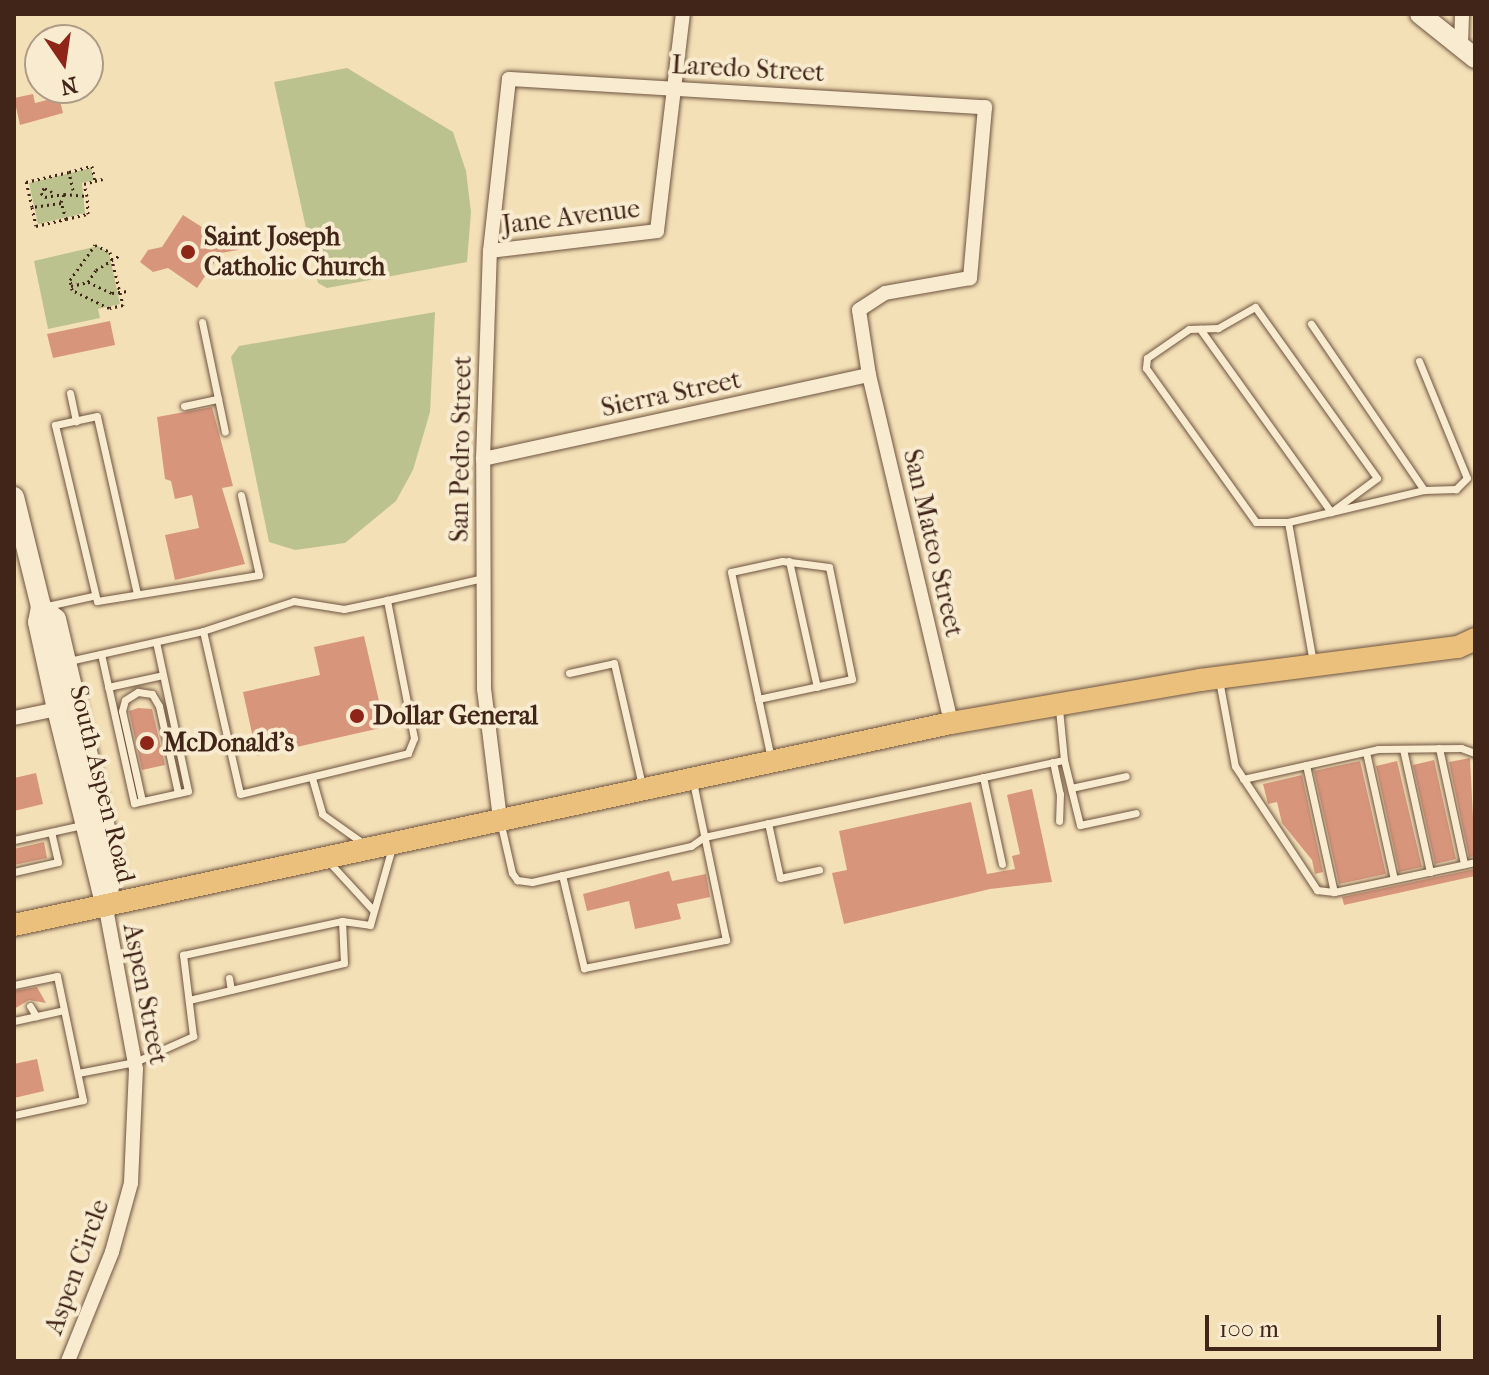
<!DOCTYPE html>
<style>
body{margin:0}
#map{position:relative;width:1489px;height:1375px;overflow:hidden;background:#f4e0b7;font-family:"IM FELL French Canon",serif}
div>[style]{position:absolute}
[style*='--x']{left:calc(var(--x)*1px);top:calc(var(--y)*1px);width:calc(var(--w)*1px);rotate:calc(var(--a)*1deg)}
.green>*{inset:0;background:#bcc28e}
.building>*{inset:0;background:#d7967c}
.path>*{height:3px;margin-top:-1.5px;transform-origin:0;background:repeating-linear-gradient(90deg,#412519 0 2px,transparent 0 6px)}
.roads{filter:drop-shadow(0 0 2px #6e5440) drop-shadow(0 0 2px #6e5440)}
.lane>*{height:7px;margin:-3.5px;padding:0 3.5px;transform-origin:3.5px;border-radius:3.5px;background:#f8ebd0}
.street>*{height:14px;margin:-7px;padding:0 7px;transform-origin:7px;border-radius:7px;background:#f8ebd0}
.secondary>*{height:20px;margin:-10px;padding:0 10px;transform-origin:10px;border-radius:10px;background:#f8ebd0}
.primary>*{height:22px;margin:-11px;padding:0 11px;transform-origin:11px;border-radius:11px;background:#eac07c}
.dots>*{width:22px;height:22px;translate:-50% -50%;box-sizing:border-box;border:4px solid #f8ebd0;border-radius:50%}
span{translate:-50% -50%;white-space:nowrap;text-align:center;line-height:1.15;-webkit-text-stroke:8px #f8ebd0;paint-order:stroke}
.street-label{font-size:26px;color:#412519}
.poi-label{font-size:26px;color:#412519;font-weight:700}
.left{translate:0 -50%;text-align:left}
.frame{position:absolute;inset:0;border:16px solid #412519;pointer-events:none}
.north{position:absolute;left:24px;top:24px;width:80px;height:80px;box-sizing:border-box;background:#f8ebd0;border:2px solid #af9c87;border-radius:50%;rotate:167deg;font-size:22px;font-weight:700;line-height:32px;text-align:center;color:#412519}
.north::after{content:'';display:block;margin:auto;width:28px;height:36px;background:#8f2418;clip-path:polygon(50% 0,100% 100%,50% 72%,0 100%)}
.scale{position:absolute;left:1205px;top:1315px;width:236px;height:36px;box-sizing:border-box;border:4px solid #412519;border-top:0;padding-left:10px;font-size:24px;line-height:28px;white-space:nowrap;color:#412519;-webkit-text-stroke:6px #f8ebd0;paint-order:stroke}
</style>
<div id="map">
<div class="green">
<i style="clip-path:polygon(347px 68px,453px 132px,466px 171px,471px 212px,467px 262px,327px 288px,318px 283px,274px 82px)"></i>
<i style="clip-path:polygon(91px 168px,94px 180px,82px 183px,85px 213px,38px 224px,29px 183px)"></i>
<i style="clip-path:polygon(98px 246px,109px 253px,120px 304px,98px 309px,100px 318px,48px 329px,34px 261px)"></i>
<i style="clip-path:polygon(435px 312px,430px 412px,413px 470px,396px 501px,345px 543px,295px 550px,269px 542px,231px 357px,239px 346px)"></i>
</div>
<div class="building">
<i style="clip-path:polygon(33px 94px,35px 103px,59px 97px,63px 113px,20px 125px,14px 98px)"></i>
<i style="clip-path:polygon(183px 215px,216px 236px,234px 232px,244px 240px,238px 250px,221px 253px,197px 288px,168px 268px,153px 272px,140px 262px,148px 250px,162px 247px)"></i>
<i style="clip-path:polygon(110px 321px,115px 345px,53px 358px,47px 334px)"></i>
<i style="clip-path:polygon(212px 407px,233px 486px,222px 488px,245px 564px,175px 580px,165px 535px,199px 528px,192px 495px,175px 499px,171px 481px,165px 479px,157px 417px)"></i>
<i style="clip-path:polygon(364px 636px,385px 727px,257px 756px,243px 692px,320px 675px,314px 647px)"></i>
<i style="clip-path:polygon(138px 708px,152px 709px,165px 765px,142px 770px,129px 711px)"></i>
<i style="clip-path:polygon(1470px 758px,1475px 856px,1469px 857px,1449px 762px)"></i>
<i style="clip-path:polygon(1434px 760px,1456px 859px,1435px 864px,1413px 765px)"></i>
<i style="clip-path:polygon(1360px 761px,1386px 874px,1339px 884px,1314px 771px)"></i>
<i style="clip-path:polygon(1397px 761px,1422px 867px,1399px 872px,1376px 766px)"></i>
<i style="clip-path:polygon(36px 773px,43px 804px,14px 811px,14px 778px)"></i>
<i style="clip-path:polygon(1302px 775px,1323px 872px,1315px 874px,1312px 860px,1282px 823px,1277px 802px,1268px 804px,1263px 784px)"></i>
<i style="clip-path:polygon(1032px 789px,1052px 882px,990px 889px,844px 924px,832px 873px,847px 870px,839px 831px,971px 802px,987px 874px,1015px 869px,1012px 856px,1020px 854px,1007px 795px)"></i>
<i style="clip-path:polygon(44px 842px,47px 858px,14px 865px,14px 849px)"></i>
<i style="clip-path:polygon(1475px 869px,1475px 876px,1344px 905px,1342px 897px)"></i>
<i style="clip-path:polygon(669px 871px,672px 881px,706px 874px,710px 897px,677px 904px,681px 919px,635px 929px,629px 901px,587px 911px,583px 894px)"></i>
<i style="clip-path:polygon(37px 987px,46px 1003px,29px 1000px,14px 1009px,14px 991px)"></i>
<i style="clip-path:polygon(37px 1059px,44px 1091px,14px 1098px,14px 1064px)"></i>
</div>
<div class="path">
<i style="--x:73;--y:190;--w:18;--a:-103"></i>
<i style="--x:69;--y:172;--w:24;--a:-15"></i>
<i style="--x:92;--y:166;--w:15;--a:79"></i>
<i style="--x:95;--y:181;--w:8;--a:-14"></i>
<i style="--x:52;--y:192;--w:9;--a:-153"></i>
<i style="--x:44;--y:188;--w:6;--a:121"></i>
<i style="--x:41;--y:193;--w:6;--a:45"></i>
<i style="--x:45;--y:197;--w:19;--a:-9"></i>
<i style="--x:61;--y:203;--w:29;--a:172"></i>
<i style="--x:32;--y:207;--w:26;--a:-103"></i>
<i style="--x:26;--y:182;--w:44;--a:-13.1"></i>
<i style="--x:32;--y:207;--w:19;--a:78"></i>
<i style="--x:36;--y:226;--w:31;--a:-13"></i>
<i style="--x:66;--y:219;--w:18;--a:-106"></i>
<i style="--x:61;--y:202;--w:9;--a:-69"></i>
<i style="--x:64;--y:194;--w:23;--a:5"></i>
<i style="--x:87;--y:196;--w:12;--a:-104"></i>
<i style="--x:84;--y:184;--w:11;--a:-15"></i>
<i style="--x:66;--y:219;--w:23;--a:-13"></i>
<i style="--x:88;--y:214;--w:18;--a:-93"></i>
<i style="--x:95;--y:245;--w:17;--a:25"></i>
<i style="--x:110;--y:252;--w:55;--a:76.2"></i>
<i style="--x:123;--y:305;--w:14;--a:168"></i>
<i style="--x:109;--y:308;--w:41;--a:-154.1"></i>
<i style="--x:72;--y:290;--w:10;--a:-101"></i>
<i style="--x:70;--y:280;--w:43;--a:-54.5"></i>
<i style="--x:88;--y:282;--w:26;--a:25"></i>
<i style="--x:112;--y:293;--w:16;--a:-7"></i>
<i style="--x:71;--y:286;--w:17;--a:-13"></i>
<i style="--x:88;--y:282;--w:14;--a:-56"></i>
<i style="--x:96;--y:270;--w:28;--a:-32"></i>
</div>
<div class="roads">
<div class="lane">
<i style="--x:202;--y:322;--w:112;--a:78.2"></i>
<i style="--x:1200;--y:329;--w:225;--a:54.4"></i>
<i style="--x:1331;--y:512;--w:96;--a:-13.3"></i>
<i style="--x:1424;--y:490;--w:201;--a:-124.2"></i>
<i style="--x:1419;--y:361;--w:126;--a:67.7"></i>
<i style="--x:1467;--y:478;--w:16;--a:135"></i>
<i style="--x:1456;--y:489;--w:32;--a:178"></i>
<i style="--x:70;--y:393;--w:29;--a:78"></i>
<i style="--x:184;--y:406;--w:35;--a:-12"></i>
<i style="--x:1288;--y:522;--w:44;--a:-13.1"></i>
<i style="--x:1331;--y:512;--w:57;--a:-36.5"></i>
<i style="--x:1377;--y:478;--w:210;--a:-125.5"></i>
<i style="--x:1255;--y:307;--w:43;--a:150.4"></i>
<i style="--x:1218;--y:328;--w:29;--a:178"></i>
<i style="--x:1189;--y:329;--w:51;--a:145.4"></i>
<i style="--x:1147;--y:358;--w:10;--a:96"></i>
<i style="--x:1146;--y:368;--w:189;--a:54.5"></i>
<i style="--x:1256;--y:522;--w:32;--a:0"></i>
<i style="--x:1288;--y:522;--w:143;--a:79.9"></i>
<i style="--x:789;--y:561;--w:129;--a:77.5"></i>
<i style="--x:137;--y:594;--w:182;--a:-102.7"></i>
<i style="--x:97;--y:416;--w:43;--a:167.9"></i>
<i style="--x:55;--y:425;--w:181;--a:76.6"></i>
<i style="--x:97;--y:601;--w:164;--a:-9.1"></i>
<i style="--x:259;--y:575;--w:82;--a:-102.7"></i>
<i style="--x:387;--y:600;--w:44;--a:168.2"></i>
<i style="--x:344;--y:609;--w:51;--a:-170.9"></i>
<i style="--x:294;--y:601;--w:96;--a:161.8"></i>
<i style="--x:203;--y:631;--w:167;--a:77.2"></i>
<i style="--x:240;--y:794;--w:173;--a:-13.7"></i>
<i style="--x:408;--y:753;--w:16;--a:-68"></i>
<i style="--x:414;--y:738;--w:141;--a:-101.1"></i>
<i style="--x:387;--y:600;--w:98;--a:-12.9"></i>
<i style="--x:47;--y:606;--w:46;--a:-12.5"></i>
<i style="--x:101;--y:654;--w:153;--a:77.5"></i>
<i style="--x:134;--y:803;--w:55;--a:-12.5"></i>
<i style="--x:188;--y:791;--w:152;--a:-102.1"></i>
<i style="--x:69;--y:661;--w:137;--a:-12.6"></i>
<i style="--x:569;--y:673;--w:46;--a:-12.5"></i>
<i style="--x:614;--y:663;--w:125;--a:77.1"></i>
<i style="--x:1219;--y:680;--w:87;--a:79.5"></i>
<i style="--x:1235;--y:766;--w:149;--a:56.5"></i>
<i style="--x:1317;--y:890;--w:17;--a:7"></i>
<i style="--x:1334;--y:892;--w:144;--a:-12"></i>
<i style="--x:108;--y:687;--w:56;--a:-12.3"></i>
<i style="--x:758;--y:699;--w:96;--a:-12"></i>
<i style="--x:852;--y:679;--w:114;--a:-101.6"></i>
<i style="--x:829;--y:567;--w:47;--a:-172.7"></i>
<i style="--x:782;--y:561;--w:52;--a:167.8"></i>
<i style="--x:731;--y:572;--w:190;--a:77.9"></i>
<i style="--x:1439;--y:748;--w:119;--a:77.8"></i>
<i style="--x:1403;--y:749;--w:126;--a:77.6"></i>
<i style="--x:1366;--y:752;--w:130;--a:77.6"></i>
<i style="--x:1064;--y:760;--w:67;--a:76.2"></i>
<i style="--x:1080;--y:825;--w:57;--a:-12.1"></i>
<i style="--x:1053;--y:762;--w:33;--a:78"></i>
<i style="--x:1060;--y:794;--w:27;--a:92"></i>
<i style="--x:1306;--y:765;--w:130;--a:77.6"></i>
<i style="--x:983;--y:777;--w:89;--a:77.7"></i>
<i style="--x:312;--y:778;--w:37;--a:74"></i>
<i style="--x:322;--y:814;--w:52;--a:35.5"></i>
<i style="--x:1243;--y:779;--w:138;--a:-12.5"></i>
<i style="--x:1378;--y:749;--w:83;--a:-0.7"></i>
<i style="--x:1461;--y:748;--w:15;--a:20"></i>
<i style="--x:1071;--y:788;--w:56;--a:-12.3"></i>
<i style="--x:142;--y:801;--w:92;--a:-102.5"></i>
<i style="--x:122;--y:711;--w:11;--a:-75"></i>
<i style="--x:125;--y:700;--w:15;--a:-32"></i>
<i style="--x:138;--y:692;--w:14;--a:8"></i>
<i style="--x:152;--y:694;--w:14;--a:60"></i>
<i style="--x:159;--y:706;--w:89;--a:77.7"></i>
<i style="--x:768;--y:823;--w:56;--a:77.7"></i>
<i style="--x:780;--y:878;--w:40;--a:-12"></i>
<i style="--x:501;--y:825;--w:49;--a:77.1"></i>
<i style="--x:512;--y:873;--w:9;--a:54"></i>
<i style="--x:517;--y:880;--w:15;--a:8"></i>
<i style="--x:532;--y:882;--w:163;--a:-12.8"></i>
<i style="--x:691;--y:846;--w:16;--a:-35"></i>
<i style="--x:704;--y:837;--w:368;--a:-12.1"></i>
<i style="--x:1064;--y:760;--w:51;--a:-95.6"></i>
<i style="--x:14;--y:840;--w:70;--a:-12.4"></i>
<i style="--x:329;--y:862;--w:65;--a:47.5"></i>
<i style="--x:14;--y:872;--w:45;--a:-12.8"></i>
<i style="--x:58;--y:862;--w:31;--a:-103"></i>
<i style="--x:562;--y:875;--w:96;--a:76.7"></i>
<i style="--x:584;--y:968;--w:145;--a:-11.2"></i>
<i style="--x:726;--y:940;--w:161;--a:-101.8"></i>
<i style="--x:229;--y:978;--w:12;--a:81"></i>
<i style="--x:14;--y:985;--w:44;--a:-11.8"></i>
<i style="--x:57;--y:976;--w:127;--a:78.2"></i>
<i style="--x:83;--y:1100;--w:71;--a:167.7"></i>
<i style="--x:189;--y:1000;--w:159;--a:-13.4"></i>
<i style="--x:344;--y:963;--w:42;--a:-92.7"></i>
<i style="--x:30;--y:1006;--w:12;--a:59"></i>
<i style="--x:14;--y:1021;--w:51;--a:-12.4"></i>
<i style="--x:78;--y:1073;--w:58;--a:-10.9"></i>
<i style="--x:135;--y:1062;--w:64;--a:-24.1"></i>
<i style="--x:193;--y:1036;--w:82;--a:-97"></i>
<i style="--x:183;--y:955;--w:163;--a:-12.1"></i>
<i style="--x:342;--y:921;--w:28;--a:8"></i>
<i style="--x:370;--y:925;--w:81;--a:-74.2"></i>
</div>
<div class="street">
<i style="--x:1461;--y:44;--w:30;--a:-88"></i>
<i style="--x:490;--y:251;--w:168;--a:-6.8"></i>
<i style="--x:657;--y:231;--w:219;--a:-83.2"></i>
<i style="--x:483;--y:459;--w:395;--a:-12.3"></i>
<i style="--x:14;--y:718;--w:44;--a:-11.8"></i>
<i style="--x:500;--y:819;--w:131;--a:-97"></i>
<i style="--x:484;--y:689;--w:230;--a:-90.2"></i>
<i style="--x:483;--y:459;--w:208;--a:-88.1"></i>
<i style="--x:490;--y:251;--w:173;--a:-83.7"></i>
<i style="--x:509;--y:79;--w:477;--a:3.4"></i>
<i style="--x:985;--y:107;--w:172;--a:95"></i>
<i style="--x:970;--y:278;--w:86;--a:170"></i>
<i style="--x:885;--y:293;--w:31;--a:147"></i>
<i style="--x:859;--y:310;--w:66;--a:81.3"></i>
<i style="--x:869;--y:375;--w:358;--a:76.7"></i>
<i style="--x:68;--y:1361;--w:118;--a:-68"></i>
<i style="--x:112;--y:1252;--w:72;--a:-74.6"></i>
<i style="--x:131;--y:1183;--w:114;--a:-87.5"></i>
<i style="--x:136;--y:1069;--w:169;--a:-100.6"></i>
</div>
<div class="secondary">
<i style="--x:1420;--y:14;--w:70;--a:38.7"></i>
<i style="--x:14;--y:497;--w:113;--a:76.2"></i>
<i style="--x:41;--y:607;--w:15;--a:101"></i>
<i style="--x:38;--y:622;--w:89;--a:77.7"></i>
<i style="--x:57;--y:709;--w:200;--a:76.1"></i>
<i style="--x:41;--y:607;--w:19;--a:39"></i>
<i style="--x:56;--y:619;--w:255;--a:76.8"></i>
<i style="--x:114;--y:867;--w:37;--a:104"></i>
</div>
<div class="primary">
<i style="--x:14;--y:925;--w:959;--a:-12.17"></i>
<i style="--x:951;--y:723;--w:253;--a:-9.8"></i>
<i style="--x:1200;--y:680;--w:260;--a:-7.3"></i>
<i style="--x:1458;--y:647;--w:19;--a:-25"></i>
</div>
</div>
<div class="dots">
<i style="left:188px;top:252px;background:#8f2418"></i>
<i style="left:357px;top:716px;background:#8f2418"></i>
<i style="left:147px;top:743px;background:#8f2418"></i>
</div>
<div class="street-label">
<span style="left:748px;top:69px;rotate:3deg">Laredo Street</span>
<span style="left:571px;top:217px;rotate:-7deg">Jane Avenue</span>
<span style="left:671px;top:394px;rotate:-12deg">Sierra Street</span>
<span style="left:461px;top:449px;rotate:-89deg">San Pedro Street</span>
<span style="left:933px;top:543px;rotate:77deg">San Mateo Street</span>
<span style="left:102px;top:784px;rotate:76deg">South Aspen Road</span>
<span style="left:145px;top:994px;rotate:79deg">Aspen Street</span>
<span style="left:77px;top:1267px;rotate:-70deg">Aspen Circle</span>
</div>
<div class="poi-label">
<span class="left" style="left:204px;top:252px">Saint Joseph<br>Catholic Church</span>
<span class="left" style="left:373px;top:716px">Dollar General</span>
<span class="left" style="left:163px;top:743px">McDonald's</span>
</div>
<div class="frame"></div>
<div class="north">N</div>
<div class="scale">100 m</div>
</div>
